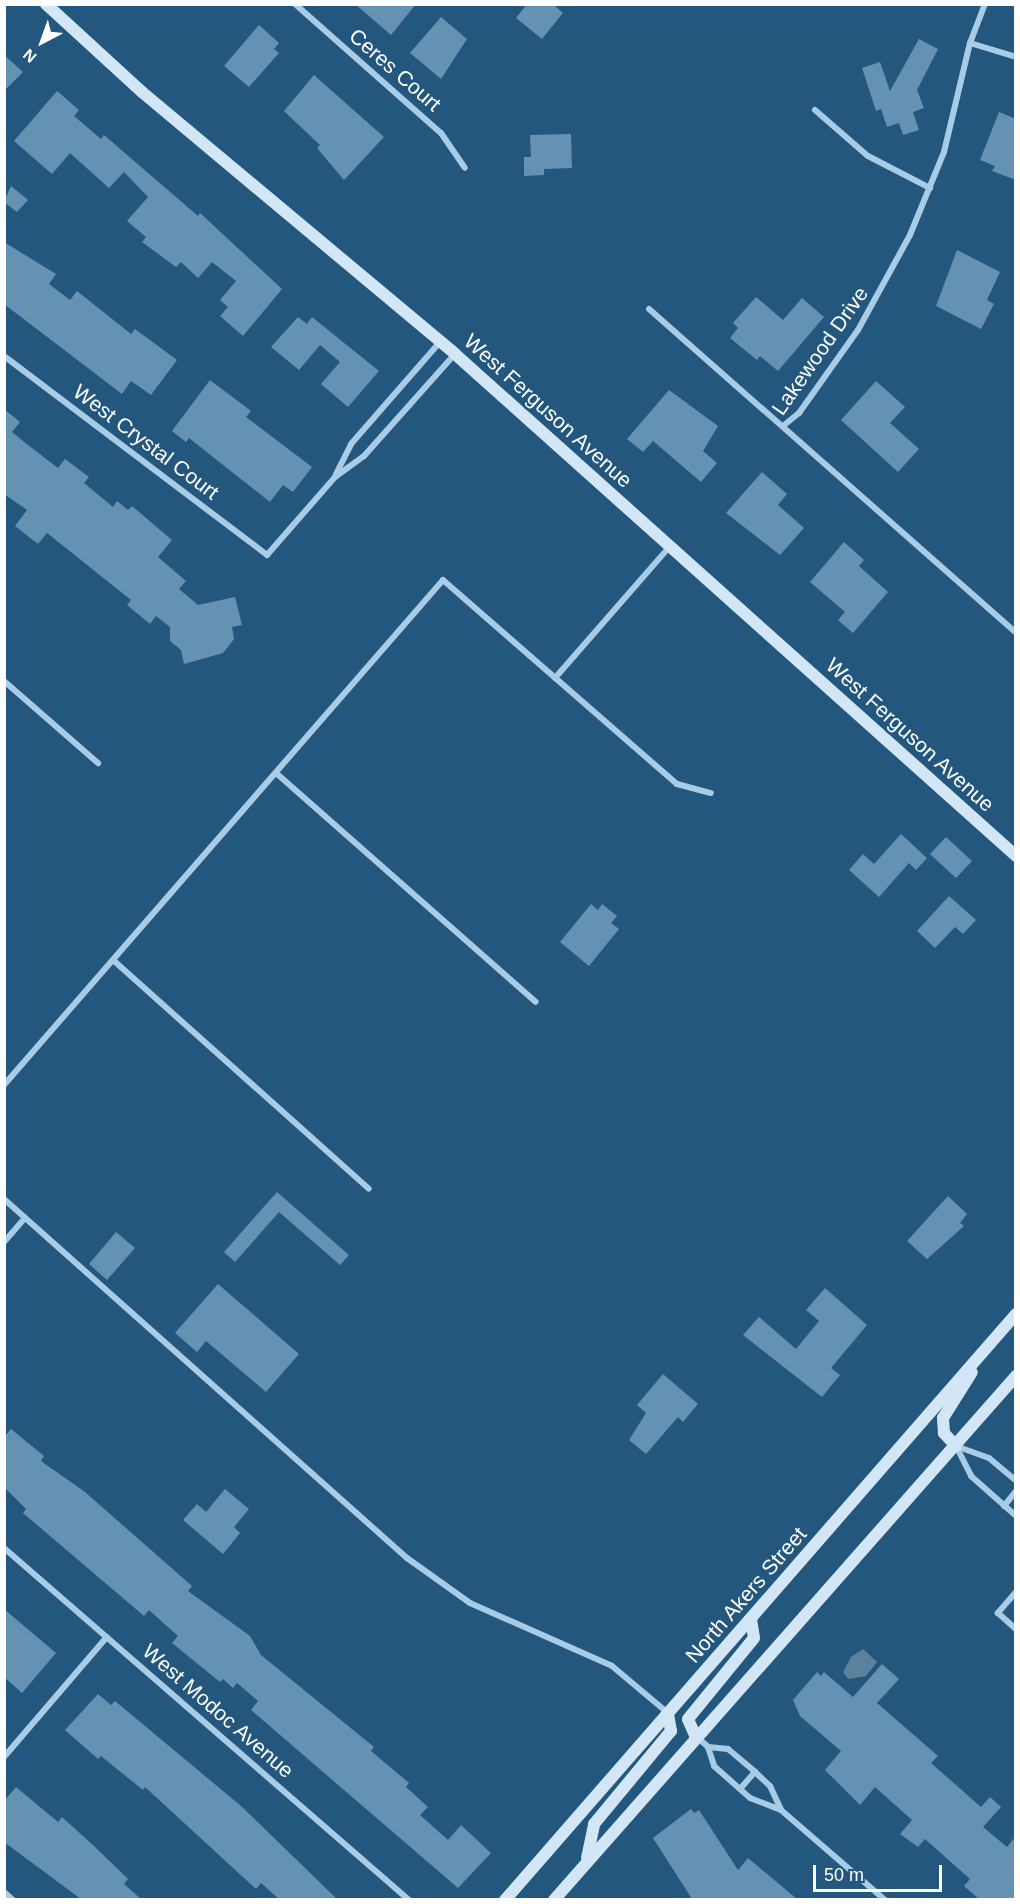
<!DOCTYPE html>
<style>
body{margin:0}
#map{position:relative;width:1020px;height:1904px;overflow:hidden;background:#23577e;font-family:Helvetica,sans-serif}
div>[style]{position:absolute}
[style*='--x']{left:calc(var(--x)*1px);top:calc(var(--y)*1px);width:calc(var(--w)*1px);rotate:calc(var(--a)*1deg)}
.water>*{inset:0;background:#5c819d}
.building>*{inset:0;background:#6592b3}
.street>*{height:6px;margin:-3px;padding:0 3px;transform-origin:3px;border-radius:3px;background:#a8cce6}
.secondary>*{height:12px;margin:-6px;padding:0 6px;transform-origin:6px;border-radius:6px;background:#d2e6f5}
span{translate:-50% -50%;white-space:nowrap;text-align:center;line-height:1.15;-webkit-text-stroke:5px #23577e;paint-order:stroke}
.street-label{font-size:21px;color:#fff}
.frame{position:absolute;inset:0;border:6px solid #fff;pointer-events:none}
.north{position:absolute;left:12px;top:12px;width:60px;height:60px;-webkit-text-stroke:4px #23577e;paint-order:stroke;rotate:221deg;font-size:16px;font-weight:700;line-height:24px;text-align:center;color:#fff}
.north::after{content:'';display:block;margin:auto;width:21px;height:27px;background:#fff;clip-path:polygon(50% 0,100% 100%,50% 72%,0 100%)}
.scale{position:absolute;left:813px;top:1865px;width:129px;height:27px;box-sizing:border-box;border:3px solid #fff;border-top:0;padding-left:8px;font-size:18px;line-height:21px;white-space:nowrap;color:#fff;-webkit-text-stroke:4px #23577e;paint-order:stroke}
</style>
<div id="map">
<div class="water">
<i style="clip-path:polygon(863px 1649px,877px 1662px,866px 1676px,848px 1679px,843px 1672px,851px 1657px)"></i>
</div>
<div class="building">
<i style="clip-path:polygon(355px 4px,416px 4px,391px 35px)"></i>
<i style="clip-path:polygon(527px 4px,553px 4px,563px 13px,542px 39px,516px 18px)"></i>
<i style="clip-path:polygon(441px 17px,467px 39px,441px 79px,410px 53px)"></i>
<i style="clip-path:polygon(259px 25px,279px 43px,274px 49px,279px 53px,249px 87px,224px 66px)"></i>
<i style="clip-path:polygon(919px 39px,938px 49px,917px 90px,924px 108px,913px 112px,919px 130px,903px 135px,899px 123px,887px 127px,881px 109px,876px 111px,862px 68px,880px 62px,890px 91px)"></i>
<i style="clip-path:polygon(4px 55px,23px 72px,4px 91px)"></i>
<i style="clip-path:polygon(314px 75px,384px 137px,344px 180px,317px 148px,320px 145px,284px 111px)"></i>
<i style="clip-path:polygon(57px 91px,79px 110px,74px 116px,101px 139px,104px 135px,198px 216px,200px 213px,282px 289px,243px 336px,220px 316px,228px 307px,220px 300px,236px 281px,212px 262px,198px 278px,181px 262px,176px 267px,142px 242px,146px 237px,127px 221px,148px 197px,124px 172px,109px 188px,70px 153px,52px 174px,14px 141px)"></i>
<i style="clip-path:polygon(999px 112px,1016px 119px,1016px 180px,992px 171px,995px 166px,980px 160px)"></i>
<i style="clip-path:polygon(571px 134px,572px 168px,544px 169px,544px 175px,524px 176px,524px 157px,531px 157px,530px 135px)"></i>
<i style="clip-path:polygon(11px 186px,28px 200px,17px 212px,4px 202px)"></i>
<i style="clip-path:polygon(4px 242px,56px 274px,49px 284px,70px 300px,77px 291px,131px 334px,135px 329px,177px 360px,151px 395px,131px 381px,122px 394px,4px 304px)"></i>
<i style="clip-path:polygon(957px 250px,1000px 272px,987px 300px,994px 304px,981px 329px,936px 306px)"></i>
<i style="clip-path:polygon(756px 297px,783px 320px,802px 298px,824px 317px,778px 371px,760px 356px,757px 360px,730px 338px,738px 328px,733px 323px)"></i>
<i style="clip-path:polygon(298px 317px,307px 324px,312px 317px,379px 371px,348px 407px,321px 384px,340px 362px,320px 345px,299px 370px,271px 347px)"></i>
<i style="clip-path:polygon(210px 380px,251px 411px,246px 417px,312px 467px,293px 492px,283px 485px,270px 502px,189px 438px,186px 442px,172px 431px)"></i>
<i style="clip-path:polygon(876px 381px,905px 407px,890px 423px,919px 449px,898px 472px,841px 420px)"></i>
<i style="clip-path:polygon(669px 390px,718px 426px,703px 451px,717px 463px,701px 482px,653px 441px,643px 452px,627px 439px)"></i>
<i style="clip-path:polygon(4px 409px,20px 422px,12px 432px,28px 445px,58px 468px,65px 459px,89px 477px,84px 483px,113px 507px,117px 501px,128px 510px,132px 506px,172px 540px,158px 557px,186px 581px,179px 589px,198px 605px,235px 597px,242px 625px,232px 627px,234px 639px,223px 653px,184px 664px,181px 650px,170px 641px,170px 627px,156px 616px,150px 624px,127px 605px,131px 600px,47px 533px,38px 544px,15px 526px,27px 510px,4px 494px)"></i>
<i style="clip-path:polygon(762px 472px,787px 494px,778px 505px,804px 528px,780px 555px,726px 513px)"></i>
<i style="clip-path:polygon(844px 542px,864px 560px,859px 566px,888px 592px,853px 633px,838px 620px,845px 612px,810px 582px)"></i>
<i style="clip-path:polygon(901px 834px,927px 858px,916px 870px,909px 863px,879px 897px,849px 870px,863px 854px,874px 864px)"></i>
<i style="clip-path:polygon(946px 837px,972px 861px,956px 878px,930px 854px)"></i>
<i style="clip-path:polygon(949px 896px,976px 920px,963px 934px,955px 927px,935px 948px,917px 931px)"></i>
<i style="clip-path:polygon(591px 904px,598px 910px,602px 904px,617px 916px,611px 923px,619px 929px,589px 966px,560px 942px)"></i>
<i style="clip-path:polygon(277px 1192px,349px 1255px,340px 1265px,279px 1212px,235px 1262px,224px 1252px)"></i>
<i style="clip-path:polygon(948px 1196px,967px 1214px,960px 1223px,964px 1226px,927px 1259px,907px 1241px)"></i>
<i style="clip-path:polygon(116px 1232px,135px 1248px,107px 1280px,89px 1264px)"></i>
<i style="clip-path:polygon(218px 1284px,299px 1354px,266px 1392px,206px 1341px,197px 1352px,175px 1333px)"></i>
<i style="clip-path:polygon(825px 1288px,867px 1325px,831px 1368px,840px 1375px,822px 1397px,743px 1335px,759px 1317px,796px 1349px,819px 1321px,806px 1310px)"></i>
<i style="clip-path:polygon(663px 1374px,698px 1404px,683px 1422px,678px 1417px,646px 1454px,629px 1440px,646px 1413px,637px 1405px)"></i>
<i style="clip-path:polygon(11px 1429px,44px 1456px,41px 1461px,85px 1492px,192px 1586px,188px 1591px,250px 1636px,261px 1655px,374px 1747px,371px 1751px,409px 1783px,406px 1787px,428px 1807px,420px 1815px,448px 1840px,461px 1825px,491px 1853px,458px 1888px,251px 1710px,258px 1701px,237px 1683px,233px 1688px,223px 1679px,220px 1682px,172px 1643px,178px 1636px,149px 1610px,144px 1616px,23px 1513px,26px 1509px,4px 1487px,4px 1437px)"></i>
<i style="clip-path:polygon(225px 1489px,249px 1509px,234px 1527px,240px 1533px,223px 1554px,183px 1520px,197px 1504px,206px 1512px)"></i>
<i style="clip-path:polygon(4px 1609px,56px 1653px,22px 1693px,4px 1677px)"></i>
<i style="clip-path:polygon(882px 1664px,899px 1679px,877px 1703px,938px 1756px,931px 1763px,981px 1807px,990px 1797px,1001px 1807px,983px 1827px,1007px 1847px,1016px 1836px,1015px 1899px,979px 1899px,964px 1886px,970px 1879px,925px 1839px,918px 1847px,900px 1834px,912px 1820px,875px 1787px,860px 1805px,825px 1770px,841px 1751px,800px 1716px,793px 1700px,817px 1672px,821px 1676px,824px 1672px,853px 1697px)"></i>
<i style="clip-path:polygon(98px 1694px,111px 1705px,115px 1701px,241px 1806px,337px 1899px,279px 1899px,261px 1883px,256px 1889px,145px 1787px,143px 1790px,101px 1756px,98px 1759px,65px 1730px)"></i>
<i style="clip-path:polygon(16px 1787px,58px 1822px,62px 1817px,94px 1846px,128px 1879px,124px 1884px,141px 1899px,81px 1899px,4px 1842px,4px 1801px)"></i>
<i style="clip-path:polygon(691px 1809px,694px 1813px,699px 1810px,738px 1870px,748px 1858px,797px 1899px,692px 1899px,653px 1838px)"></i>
</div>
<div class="street">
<i style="--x:295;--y:4;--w:195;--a:41.5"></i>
<i style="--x:441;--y:133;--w:42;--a:55.6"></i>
<i style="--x:970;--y:43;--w:48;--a:16.9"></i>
<i style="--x:815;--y:110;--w:70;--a:41"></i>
<i style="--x:868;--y:156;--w:70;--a:27.3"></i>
<i style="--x:649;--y:309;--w:489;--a:41.4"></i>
<i style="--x:4;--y:356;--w:330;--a:37.1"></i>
<i style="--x:267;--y:555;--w:103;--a:-48.9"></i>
<i style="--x:335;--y:477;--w:36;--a:-36"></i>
<i style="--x:364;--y:456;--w:137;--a:-48.3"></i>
<i style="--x:783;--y:426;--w:21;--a:-39"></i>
<i style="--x:799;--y:413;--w:102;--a:-54.6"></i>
<i style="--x:858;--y:330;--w:108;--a:-61.3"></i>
<i style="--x:910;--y:235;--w:90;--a:-67.7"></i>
<i style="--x:944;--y:152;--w:112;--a:-76.6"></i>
<i style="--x:970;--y:43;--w:42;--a:-69"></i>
<i style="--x:336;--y:474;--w:34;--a:-63"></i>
<i style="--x:351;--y:444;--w:135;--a:-48.9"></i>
<i style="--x:555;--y:678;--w:175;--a:-48.9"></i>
<i style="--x:4;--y:681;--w:125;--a:41.1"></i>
<i style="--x:276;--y:773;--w:346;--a:41.4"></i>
<i style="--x:113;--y:960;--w:343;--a:41.8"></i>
<i style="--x:4;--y:1085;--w:669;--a:-49"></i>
<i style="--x:443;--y:580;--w:310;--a:41.1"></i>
<i style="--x:677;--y:784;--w:35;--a:15"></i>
<i style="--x:4;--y:1199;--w:540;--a:41.7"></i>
<i style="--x:407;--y:1558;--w:77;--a:35.5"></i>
<i style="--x:470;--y:1603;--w:155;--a:23.9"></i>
<i style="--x:612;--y:1666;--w:73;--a:40"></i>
<i style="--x:4;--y:1242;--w:32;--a:-49"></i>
<i style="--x:956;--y:1446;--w:34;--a:63"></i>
<i style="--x:971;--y:1476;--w:60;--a:41.6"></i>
<i style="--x:956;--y:1446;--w:35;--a:20"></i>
<i style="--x:989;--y:1458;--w:35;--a:40"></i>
<i style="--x:1004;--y:1506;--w:19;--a:-51"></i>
<i style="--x:4;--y:1548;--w:537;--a:41"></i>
<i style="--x:1016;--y:1592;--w:28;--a:131"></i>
<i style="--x:998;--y:1613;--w:24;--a:42"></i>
<i style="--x:697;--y:1737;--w:15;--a:42"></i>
<i style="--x:708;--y:1747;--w:20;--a:72"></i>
<i style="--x:714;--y:1766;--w:48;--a:41.6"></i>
<i style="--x:750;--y:1798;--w:33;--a:21"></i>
<i style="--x:781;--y:1810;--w:138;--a:40.9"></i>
<i style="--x:708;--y:1747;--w:20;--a:6"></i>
<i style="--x:728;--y:1749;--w:35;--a:40"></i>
<i style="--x:755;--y:1772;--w:21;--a:43"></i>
<i style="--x:770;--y:1786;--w:26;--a:65"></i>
<i style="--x:4;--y:1757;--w:158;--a:-49.4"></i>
<i style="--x:740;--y:1789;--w:23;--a:-49"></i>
<i style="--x:4;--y:1892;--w:12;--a:42"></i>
</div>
<div class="secondary">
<i style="--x:46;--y:4;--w:130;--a:42.5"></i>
<i style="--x:142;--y:92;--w:408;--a:39.9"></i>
<i style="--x:455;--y:354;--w:753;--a:41.82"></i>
<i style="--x:956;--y:1446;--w:18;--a:-133"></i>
<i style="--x:944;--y:1433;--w:15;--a:-94"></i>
<i style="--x:943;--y:1418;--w:54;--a:-57.8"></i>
<i style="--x:695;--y:1735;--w:17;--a:-114"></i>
<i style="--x:688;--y:1719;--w:104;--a:-50.8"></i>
<i style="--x:754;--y:1638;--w:19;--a:-99"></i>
<i style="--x:587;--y:1858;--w:35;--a:-78"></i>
<i style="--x:594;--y:1824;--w:121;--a:-50.4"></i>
<i style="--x:671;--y:1731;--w:17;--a:-100"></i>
<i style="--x:505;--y:1900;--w:778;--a:-48.91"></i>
<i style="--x:554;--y:1900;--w:699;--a:-48.6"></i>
</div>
<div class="street-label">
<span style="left:395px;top:70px;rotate:41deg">Ceres Court</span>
<span style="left:820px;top:351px;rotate:-55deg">Lakewood Drive</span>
<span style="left:548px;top:411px;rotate:42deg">West Ferguson Avenue</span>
<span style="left:146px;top:442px;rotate:37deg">West Crystal Court</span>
<span style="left:910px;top:735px;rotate:42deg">West Ferguson Avenue</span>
<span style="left:746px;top:1595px;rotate:-49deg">North Akers Street</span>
<span style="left:218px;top:1711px;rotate:41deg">West Modoc Avenue</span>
</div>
<div class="frame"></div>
<div class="north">N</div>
<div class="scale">50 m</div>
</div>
